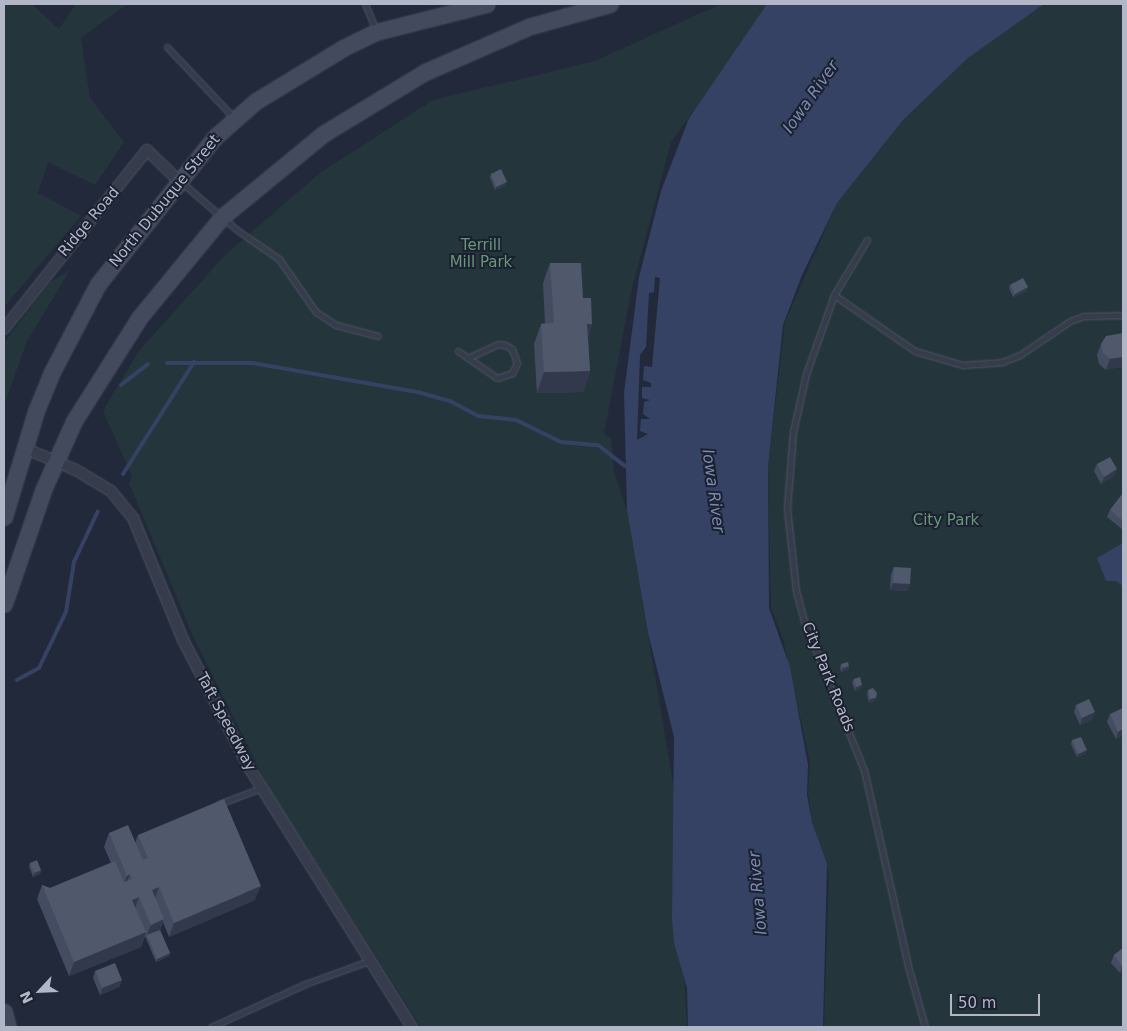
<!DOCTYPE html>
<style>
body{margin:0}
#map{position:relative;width:1127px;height:1031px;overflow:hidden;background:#22293b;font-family:"DejaVu Sans",sans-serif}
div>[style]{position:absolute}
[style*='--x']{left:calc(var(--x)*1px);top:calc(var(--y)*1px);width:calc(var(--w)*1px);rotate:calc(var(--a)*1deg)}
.green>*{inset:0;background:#24363c}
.water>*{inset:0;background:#354263}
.pier>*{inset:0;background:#22293b}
.stream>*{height:4px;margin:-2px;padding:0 2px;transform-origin:2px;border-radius:2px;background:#354263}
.roads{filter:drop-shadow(0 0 1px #4e5463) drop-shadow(0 0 1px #4e5463)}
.lane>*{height:5px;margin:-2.5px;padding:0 2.5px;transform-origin:2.5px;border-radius:2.5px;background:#363c4b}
.street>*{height:10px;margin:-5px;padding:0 5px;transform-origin:5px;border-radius:5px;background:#363c4b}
.secondary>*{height:15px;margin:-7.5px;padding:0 7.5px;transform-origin:7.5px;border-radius:7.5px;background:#444a5e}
.wall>*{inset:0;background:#444c61}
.shaded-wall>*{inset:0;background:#32394d}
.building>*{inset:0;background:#50586c}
span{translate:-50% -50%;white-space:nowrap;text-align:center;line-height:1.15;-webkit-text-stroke:4px #1b2130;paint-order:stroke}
.street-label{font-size:15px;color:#b1b7c7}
.park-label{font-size:15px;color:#689879}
.water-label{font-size:16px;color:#7989b0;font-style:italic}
.frame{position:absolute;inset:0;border:5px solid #b1b7c7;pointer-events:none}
.north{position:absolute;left:15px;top:966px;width:50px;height:50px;-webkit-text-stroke:4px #1b2130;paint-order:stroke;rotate:245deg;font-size:14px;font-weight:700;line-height:20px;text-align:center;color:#b1b7c7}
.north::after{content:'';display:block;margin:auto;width:18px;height:22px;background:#b1b7c7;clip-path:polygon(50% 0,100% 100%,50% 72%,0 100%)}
.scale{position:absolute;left:950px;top:994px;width:90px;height:22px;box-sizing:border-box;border:2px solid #b1b7c7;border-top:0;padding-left:6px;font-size:15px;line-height:18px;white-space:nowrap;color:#b1b7c7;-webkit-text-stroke:4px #1b2130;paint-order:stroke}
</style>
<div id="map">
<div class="green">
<i style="clip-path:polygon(4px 4px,32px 4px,59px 29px,76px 4px,127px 4px,81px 38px,90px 98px,124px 142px,95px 185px,48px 162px,38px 193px,81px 216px,4px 307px)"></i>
<i style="clip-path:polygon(721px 4px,770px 4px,671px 142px,631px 292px,604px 434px,611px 438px,614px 473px,627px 510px,674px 789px,687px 1027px,421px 1027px,270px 790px,193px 636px,129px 483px,132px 476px,103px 411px,139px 351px,225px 255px,320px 173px,433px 100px,595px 61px)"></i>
<i style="clip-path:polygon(1044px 4px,1123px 4px,1123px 1027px,824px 1027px,829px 874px,811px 817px,808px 792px,810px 762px,783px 639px,771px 608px,768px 466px,785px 322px,837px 203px,903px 120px,968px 58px)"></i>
<i style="clip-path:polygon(70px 270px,27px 341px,4px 405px,4px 343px,49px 283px)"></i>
</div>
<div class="water">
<i style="clip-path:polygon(767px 4px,1044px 4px,968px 58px,903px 120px,837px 203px,802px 275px,783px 325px,768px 467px,769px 608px,790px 667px,808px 765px,807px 795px,812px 822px,827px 864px,823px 1027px,688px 1027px,687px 988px,674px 943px,672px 919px,674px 737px,648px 633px,627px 510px,624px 393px,639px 277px,661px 191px,689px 118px)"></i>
<i style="clip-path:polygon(1123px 543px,1123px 586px,1116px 581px,1106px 581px,1097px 558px)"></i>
</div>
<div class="pier">
<i style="clip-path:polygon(655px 277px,660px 278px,652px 367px,644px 366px,643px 380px,651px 383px,651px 387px,642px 387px,642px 398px,650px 400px,644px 402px,643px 414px,650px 419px,641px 419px,640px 431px,648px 434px,637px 440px,640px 355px,646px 347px,649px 293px,654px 292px)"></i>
</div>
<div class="stream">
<i style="--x:167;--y:363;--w:86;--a:0"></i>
<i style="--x:253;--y:363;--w:168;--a:10"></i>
<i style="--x:418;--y:392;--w:33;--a:16"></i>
<i style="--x:450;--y:401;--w:32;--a:28"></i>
<i style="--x:478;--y:416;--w:38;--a:6"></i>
<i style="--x:516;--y:420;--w:50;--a:26.1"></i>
<i style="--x:561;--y:442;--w:37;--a:5"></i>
<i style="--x:598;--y:445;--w:34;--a:38"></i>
<i style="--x:121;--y:385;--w:34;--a:-38"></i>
<i style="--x:123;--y:474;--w:133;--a:-57.6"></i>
<i style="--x:17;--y:680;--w:25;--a:-29"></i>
<i style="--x:39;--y:668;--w:62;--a:-64.3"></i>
<i style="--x:66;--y:612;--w:51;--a:-80.9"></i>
<i style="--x:74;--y:562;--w:56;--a:-64.8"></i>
</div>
<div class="roads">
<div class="lane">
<i style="--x:365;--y:4;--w:28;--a:67"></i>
<i style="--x:167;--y:47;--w:99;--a:46.6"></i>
<i style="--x:181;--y:182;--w:74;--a:40.6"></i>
<i style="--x:237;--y:230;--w:51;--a:34.6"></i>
<i style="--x:279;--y:259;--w:65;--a:55.1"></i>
<i style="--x:316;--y:312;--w:24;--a:33"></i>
<i style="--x:336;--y:325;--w:43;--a:14.7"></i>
<i style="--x:867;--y:240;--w:64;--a:121"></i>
<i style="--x:834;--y:295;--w:84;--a:109.5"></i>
<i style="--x:806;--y:374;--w:59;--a:102.6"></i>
<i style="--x:793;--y:432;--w:76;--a:94.5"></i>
<i style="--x:787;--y:508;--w:83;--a:83.8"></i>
<i style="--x:796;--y:591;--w:31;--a:75"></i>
<i style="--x:804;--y:621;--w:161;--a:68.1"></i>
<i style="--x:864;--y:770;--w:201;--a:77.3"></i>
<i style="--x:908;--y:966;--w:63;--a:74.4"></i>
<i style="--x:834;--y:295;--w:98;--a:34.7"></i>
<i style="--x:915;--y:351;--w:50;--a:16.3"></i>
<i style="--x:963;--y:365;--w:39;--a:-4"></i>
<i style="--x:1002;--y:362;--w:19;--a:-21"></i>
<i style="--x:1020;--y:355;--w:60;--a:-34.2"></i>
<i style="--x:1070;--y:321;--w:15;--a:-20"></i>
<i style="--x:1084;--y:316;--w:39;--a:-1"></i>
<i style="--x:458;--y:351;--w:47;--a:34.7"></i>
<i style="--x:497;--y:378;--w:16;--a:-18"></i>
<i style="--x:512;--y:373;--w:11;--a:-63"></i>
<i style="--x:517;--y:363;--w:15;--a:-110"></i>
<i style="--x:512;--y:349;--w:8;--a:-150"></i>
<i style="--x:505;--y:345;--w:7;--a:-172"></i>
<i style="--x:498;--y:344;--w:31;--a:155"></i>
<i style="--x:219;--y:804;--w:45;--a:-20.9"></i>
<i style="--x:211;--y:1027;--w:103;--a:-24.6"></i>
<i style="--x:305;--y:984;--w:68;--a:-19.8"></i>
</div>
<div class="street">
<i style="--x:4;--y:329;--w:229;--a:-51.4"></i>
<i style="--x:147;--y:150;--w:45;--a:44.1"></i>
<i style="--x:24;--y:448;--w:56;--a:22.9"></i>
<i style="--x:76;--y:470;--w:41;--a:31"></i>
<i style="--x:111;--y:491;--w:35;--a:51"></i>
<i style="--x:133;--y:518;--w:132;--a:67.7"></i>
<i style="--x:183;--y:640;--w:145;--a:62.6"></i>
<i style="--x:250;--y:769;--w:305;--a:57.9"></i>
</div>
<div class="secondary">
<i style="--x:4;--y:517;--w:111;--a:-73.2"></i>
<i style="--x:36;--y:411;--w:42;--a:-67.7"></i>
<i style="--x:52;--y:372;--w:99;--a:-62.4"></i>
<i style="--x:98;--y:284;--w:188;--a:-51.5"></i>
<i style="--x:215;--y:137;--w:55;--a:-41.3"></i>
<i style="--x:256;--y:101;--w:102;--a:-31.3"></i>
<i style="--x:343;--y:48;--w:37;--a:-26"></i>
<i style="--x:376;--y:32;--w:114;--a:-14.2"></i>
<i style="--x:4;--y:604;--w:123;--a:-71"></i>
<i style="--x:44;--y:488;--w:73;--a:-65.9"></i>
<i style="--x:74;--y:421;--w:122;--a:-57.7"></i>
<i style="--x:139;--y:318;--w:131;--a:-50.6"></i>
<i style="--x:222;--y:217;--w:131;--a:-39.4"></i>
<i style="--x:323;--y:134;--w:119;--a:-31.3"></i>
<i style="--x:425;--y:72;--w:116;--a:-23.5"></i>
<i style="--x:531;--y:26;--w:82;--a:-15.6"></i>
<i style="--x:4;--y:1012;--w:16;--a:75"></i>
</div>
</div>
<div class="wall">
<i style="clip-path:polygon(491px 174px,505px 186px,495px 190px,490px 177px)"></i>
<i style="clip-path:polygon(550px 263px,592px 324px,588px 337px,590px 371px,583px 392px,537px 393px,534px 344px,541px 324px,545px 323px,543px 283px)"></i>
<i style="clip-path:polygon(1010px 285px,1027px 291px,1013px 297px,1009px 288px)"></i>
<i style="clip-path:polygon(1123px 333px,1106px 370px,1099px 364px,1097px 355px,1101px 344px)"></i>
<i style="clip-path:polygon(1097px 464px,1114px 476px,1101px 484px,1094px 471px)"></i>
<i style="clip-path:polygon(1123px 493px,1123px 530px,1107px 517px,1110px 510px)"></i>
<i style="clip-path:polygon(894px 567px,908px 591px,890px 590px,891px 574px)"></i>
<i style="clip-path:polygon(841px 664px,849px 666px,848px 670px,841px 672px,840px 668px)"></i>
<i style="clip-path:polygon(854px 679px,861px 689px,855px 691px,852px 682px)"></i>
<i style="clip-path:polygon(868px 690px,874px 701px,869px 703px,867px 694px)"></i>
<i style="clip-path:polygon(1076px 705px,1092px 720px,1080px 725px,1074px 712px)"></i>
<i style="clip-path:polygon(1110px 714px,1123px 735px,1116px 739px,1107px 722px)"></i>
<i style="clip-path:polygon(1072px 740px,1085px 754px,1077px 757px,1071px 744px)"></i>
<i style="clip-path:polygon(109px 833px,135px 843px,138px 835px,255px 900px,169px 937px,163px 922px,160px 930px,170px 953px,169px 956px,156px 962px,145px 936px,141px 947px,69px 976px,37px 899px,42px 885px,50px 888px,111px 863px,104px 847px)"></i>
<i style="clip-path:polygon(30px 863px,41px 870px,40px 874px,33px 877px,29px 866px)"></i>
<i style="clip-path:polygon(1123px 948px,1123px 970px,1120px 973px,1111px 963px,1114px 955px)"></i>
<i style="clip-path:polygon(95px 971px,122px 980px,119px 987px,100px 995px,93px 978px)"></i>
</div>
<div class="shaded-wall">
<i style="clip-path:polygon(507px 182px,505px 186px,495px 190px,496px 187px)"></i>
<i style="clip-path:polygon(1028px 287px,1027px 291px,1013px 297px,1015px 294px)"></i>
<i style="clip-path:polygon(587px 324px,592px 324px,585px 345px)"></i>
<i style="clip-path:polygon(1123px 357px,1123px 367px,1106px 370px,1110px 359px)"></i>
<i style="clip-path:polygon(590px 371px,583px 392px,537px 393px,544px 372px)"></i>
<i style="clip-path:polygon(1117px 469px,1114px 476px,1101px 484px,1104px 477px)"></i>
<i style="clip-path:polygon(893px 583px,910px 584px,908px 591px,890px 590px)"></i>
<i style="clip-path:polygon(849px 666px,848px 670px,841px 672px,843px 668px)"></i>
<i style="clip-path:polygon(862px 685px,861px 689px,855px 691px,856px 687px)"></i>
<i style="clip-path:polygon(876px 698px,874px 701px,869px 703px,870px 699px)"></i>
<i style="clip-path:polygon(1095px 712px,1092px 720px,1080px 725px,1082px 718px)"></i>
<i style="clip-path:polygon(1123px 729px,1123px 735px,1116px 739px,1118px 732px)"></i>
<i style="clip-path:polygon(1087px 750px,1085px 754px,1077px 757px,1078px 754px)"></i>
<i style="clip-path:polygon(41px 870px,40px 874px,33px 877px,34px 873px)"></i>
<i style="clip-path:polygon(130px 874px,125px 888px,122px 890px,127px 876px)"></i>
<i style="clip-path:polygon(261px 886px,255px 900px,169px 937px,174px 923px)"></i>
<i style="clip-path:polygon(159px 887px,154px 901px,152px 890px)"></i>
<i style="clip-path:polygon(139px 897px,134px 911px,132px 900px)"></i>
<i style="clip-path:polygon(164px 919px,159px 933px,147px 935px,151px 925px)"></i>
<i style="clip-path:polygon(146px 932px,141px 947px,69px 976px,74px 962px)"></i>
<i style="clip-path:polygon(170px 953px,169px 956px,156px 962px,157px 959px)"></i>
<i style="clip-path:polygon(1123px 965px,1123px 970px,1120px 973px,1122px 966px)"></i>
<i style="clip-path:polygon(122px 980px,119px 987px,100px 995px,102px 988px)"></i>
</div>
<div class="building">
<i style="clip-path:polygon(501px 169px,507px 182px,496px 187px,491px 174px)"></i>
<i style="clip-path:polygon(550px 263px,581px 263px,583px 298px,591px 298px,592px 324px,587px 324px,590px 371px,544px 372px,541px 324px,554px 323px)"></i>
<i style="clip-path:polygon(1023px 278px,1028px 287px,1015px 294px,1010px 285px)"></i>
<i style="clip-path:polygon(1123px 333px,1123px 357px,1110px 359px,1103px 353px,1101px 344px,1106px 336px)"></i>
<i style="clip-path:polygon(1110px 457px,1117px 469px,1104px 477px,1097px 464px)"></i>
<i style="clip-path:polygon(1123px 493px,1123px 521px,1110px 510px)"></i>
<i style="clip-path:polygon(894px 567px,911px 568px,910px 584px,893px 583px)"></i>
<i style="clip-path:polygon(848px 662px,849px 666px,843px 668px,841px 664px)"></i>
<i style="clip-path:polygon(860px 677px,862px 685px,856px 687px,854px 679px)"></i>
<i style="clip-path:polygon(873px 688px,877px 693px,876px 698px,870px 699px,868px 690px)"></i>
<i style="clip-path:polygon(1089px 699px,1095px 712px,1082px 718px,1076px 705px)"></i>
<i style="clip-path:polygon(1123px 708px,1123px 729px,1118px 732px,1110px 714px)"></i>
<i style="clip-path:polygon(1081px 737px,1087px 750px,1078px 754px,1072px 740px)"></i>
<i style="clip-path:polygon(224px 799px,261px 886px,174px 923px,159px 887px,152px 890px,164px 919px,151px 925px,139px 897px,132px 900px,146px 932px,74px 962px,42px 885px,50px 888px,115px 861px,124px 882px,132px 879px,130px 874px,127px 876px,109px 833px,128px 825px,143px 860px,148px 858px,138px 835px)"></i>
<i style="clip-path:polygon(37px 860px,41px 870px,34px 873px,30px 863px)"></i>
<i style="clip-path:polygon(160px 930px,170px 953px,157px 959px,147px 935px)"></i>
<i style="clip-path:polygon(1123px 948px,1123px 965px,1122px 966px,1114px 955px)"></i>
<i style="clip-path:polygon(115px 963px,122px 980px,102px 988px,95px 971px)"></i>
</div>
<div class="street-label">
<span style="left:165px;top:201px;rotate:-51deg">North Dubuque Street</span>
<span style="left:89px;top:222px;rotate:-50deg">Ridge Road</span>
<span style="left:828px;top:677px;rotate:68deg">City Park Roads</span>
<span style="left:226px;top:722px;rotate:62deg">Taft Speedway</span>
</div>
<div class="park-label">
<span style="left:481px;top:254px">Terrill<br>Mill Park</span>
<span style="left:946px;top:521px">City Park</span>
</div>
<div class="water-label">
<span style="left:811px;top:97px;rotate:-55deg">Iowa River</span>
<span style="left:713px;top:491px;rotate:82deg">Iowa River</span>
<span style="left:758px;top:893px;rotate:-95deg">Iowa River</span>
</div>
<div class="frame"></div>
<div class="north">N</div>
<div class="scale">50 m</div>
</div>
